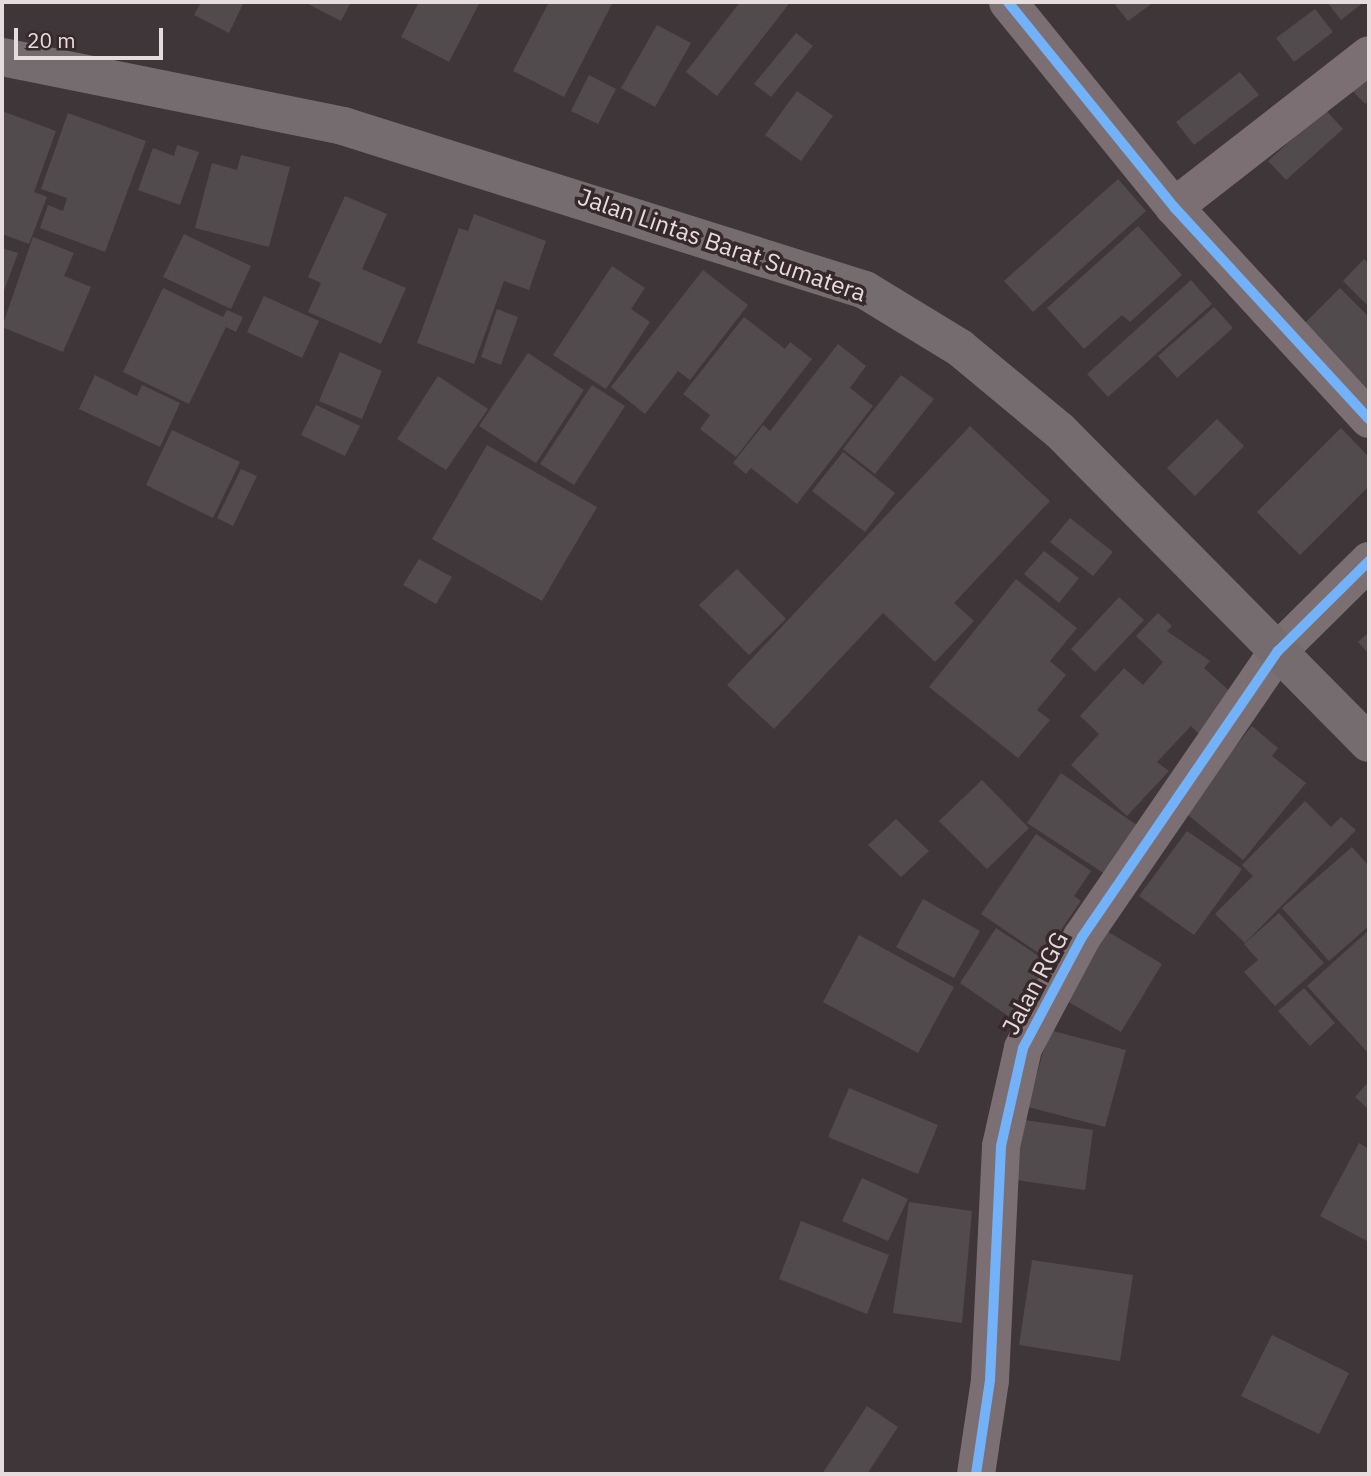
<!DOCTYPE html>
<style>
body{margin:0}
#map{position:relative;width:1371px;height:1476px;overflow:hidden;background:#3e3638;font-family:"IBM Plex Sans",sans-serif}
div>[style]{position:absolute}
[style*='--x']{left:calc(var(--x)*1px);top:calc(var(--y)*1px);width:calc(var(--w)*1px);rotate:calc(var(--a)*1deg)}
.building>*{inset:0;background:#524b4d}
.minor>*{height:38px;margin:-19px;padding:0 19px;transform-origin:19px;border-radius:19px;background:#7c6f73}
.highway>*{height:38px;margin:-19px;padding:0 19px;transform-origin:19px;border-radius:19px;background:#746c6e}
.cycleway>*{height:10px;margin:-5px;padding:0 5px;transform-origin:5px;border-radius:5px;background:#73b2f8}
span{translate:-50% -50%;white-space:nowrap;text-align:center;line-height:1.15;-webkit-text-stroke:7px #37282c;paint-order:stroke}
.street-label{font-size:24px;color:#e6dcde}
.frame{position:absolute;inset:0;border:4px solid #e6dcde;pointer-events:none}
.scale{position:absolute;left:14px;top:28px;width:149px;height:32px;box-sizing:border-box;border:4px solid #e6dcde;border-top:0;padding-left:9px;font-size:21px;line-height:24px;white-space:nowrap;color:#e6dcde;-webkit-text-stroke:5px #37282c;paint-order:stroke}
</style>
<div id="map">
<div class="building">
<i style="clip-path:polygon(201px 2px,244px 2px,229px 33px,194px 15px)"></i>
<i style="clip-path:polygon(304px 2px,351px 2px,341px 21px)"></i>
<i style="clip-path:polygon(419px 2px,480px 2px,449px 62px,401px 37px)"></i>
<i style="clip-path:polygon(549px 2px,613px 2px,564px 97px,513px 71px)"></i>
<i style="clip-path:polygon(740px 2px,789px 4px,717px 96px,686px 72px)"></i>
<i style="clip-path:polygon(1113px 2px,1154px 2px,1128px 21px)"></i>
<i style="clip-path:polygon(1327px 2px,1364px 2px,1341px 20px)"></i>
<i style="clip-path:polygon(1315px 9px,1333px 32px,1294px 62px,1276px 38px)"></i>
<i style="clip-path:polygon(657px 25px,691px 43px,655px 107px,621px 88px)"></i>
<i style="clip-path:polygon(796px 33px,813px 46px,771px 97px,754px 84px)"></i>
<i style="clip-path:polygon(1240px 72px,1259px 95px,1194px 145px,1176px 122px)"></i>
<i style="clip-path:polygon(1369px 74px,1369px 101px,1365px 104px,1347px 85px)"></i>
<i style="clip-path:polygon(589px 75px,616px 89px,598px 124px,571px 111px)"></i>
<i style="clip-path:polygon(797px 91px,833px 116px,801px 161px,765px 135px)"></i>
<i style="clip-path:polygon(1325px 109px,1343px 129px,1286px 180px,1268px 161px)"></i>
<i style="clip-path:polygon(2px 111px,56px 131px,34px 192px,47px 197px,29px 244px,2px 234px)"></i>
<i style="clip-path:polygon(68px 113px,146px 141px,105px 252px,40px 228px,48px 205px,63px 211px,67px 198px,41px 189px)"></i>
<i style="clip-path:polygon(177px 145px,199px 152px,180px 205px,138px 190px,153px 148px,174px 156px)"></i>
<i style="clip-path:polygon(241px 155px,290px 167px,269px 247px,195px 228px,212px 163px,237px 170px)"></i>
<i style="clip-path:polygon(1118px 179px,1146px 211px,1033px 312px,1004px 281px)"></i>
<i style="clip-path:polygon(345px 196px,387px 214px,362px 269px,406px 288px,381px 344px,308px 312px,321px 283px,308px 277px)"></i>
<i style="clip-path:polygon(474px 214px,546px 241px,529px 290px,504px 281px,474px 364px,417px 343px,459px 228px,468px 231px)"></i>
<i style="clip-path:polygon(1138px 226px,1182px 275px,1130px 322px,1122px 315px,1084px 349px,1047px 308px)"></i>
<i style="clip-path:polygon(184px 234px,251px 266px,231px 309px,163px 277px)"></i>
<i style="clip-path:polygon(33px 237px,74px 253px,64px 276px,91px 287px,63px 352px,2px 327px)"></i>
<i style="clip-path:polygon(2px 248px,18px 253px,2px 296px)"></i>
<i style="clip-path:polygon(1364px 259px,1369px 264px,1369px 307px,1343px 281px)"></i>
<i style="clip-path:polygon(612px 266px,645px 288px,631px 309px,650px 322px,606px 389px,553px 355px)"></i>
<i style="clip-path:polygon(703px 270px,748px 305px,690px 380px,678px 371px,645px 414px,611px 387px)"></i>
<i style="clip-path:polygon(1191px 280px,1212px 304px,1108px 397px,1087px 374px)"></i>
<i style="clip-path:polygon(163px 288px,223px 317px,227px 310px,243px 317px,236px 332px,226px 327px,189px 404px,123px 372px)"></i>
<i style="clip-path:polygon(1340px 288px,1369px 317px,1369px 404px,1296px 332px)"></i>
<i style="clip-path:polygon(264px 296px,319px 321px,302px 358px,247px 332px)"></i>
<i style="clip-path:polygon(1214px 307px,1233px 328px,1177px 378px,1158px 356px)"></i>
<i style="clip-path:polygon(497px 309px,518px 317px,501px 365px,481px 357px)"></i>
<i style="clip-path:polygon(744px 317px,785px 349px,790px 342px,812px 359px,736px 457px,700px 429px,710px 415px,683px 394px)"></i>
<i style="clip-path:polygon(838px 344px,866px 366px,850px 388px,873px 406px,797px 504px,751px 468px,746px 474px,733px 463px,763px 425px,770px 431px)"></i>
<i style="clip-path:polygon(340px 352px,382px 371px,362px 419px,319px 401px)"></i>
<i style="clip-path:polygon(528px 353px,584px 390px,536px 463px,479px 426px)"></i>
<i style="clip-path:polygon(95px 375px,137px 396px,142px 385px,180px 403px,160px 447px,79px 409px)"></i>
<i style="clip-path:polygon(901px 375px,934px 399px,875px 474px,843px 449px)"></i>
<i style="clip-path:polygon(438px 376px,488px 409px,446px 470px,397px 439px)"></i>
<i style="clip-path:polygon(592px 385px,625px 406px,574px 485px,540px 464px)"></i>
<i style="clip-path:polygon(316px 405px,360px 426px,345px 456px,301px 435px)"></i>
<i style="clip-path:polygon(1217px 419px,1244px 446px,1195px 496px,1167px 468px)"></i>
<i style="clip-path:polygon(970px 426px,1050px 501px,954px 603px,974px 621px,935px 662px,883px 613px,774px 729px,727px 685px)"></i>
<i style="clip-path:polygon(1341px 428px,1369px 457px,1369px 486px,1300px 555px,1257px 512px)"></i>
<i style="clip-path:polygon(172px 430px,240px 462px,213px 518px,146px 485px)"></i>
<i style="clip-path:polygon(487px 445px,597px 507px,542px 601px,432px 539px)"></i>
<i style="clip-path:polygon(843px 452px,895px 493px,865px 532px,812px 491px)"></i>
<i style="clip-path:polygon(241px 469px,257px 476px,233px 526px,217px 518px)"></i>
<i style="clip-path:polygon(1070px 518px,1113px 552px,1093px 576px,1050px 542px)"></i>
<i style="clip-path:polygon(1044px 551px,1079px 578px,1059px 603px,1024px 574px)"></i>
<i style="clip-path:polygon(419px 559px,452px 577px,436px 604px,403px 585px)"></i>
<i style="clip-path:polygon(737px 569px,786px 619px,749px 655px,699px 605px)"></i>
<i style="clip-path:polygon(1016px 579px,1077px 628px,1050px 661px,1066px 675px,1037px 710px,1050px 720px,1018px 758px,929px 687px)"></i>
<i style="clip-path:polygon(1119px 597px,1144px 620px,1095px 672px,1071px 649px)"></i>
<i style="clip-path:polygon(1158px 613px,1172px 626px,1167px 631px,1210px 661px,1204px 668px,1235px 696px,1199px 734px,1191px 726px,1157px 762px,1169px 771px,1127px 816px,1071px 765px,1099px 734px,1080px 716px,1124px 668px,1143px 685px,1163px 662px,1136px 636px)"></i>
<i style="clip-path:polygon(1369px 632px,1369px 654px,1358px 642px)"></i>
<i style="clip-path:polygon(1252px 726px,1278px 748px,1272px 756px,1306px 783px,1243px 860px,1183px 811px)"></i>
<i style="clip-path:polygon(1061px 773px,1141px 828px,1108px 876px,1027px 823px)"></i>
<i style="clip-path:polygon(982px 780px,1029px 828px,987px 869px,939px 821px)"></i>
<i style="clip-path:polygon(1305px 801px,1331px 827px,1341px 817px,1356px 830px,1245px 943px,1215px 914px,1253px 876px,1242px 865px)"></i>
<i style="clip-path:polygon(896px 819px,929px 851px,901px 877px,868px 845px)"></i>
<i style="clip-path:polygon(1187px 831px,1242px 869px,1194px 935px,1139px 896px)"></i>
<i style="clip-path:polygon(1036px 834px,1091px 871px,1074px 896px,1081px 901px,1043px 956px,981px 914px)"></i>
<i style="clip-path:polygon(1352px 847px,1369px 866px,1369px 926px,1329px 961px,1282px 908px)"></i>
<i style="clip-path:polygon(923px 899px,980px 931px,954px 978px,896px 947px)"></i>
<i style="clip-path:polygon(1279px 913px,1324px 963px,1275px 1006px,1244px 972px,1258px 960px,1244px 944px)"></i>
<i style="clip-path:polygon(996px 928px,1051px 964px,1014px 1020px,960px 983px)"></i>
<i style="clip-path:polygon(1105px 930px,1162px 964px,1121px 1032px,1065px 1000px)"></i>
<i style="clip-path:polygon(1369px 930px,1369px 1054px,1307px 986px)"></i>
<i style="clip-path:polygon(859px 935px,954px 987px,918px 1053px,823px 1002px)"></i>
<i style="clip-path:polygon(1304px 988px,1335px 1023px,1310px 1046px,1278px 1011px)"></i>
<i style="clip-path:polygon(1049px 1030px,1126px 1050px,1105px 1127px,1028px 1107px)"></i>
<i style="clip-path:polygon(1369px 1081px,1369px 1110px,1355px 1097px)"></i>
<i style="clip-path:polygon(849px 1088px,938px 1125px,918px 1174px,828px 1137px)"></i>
<i style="clip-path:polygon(1011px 1118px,1093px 1130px,1085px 1190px,1003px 1178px)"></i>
<i style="clip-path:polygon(1359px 1143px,1369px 1149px,1369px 1242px,1320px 1216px)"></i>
<i style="clip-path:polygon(862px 1178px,908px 1199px,888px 1241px,842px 1221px)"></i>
<i style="clip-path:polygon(909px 1202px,972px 1211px,962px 1323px,893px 1313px)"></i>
<i style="clip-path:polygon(801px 1221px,889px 1255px,867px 1314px,779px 1279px)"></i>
<i style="clip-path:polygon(1032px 1260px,1133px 1275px,1120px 1361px,1019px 1345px)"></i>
<i style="clip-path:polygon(1272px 1335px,1349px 1373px,1319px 1434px,1241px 1396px)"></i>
<i style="clip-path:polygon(867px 1406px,898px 1427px,867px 1474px,822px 1474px)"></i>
</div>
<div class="minor">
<i style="--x:1008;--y:2;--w:264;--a:51"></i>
<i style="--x:1174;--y:207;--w:288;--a:47.4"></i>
<i style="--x:1174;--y:207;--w:247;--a:-37.9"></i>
<i style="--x:976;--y:1474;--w:95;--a:-81.5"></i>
<i style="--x:990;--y:1380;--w:234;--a:-87.3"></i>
<i style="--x:1001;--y:1146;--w:100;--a:-77.3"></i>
<i style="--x:1023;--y:1048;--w:126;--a:-62"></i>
<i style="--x:1082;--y:937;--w:347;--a:-55.6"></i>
<i style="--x:1278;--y:651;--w:128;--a:-44.7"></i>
</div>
<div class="highway">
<i style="--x:2;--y:57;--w:348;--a:11.4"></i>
<i style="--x:343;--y:126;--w:547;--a:17.44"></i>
<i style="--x:865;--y:290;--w:111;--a:31.4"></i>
<i style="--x:960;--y:348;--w:130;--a:39.7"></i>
<i style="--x:1060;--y:431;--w:439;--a:45.3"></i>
</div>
<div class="cycleway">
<i style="--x:1008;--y:2;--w:264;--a:51"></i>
<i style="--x:1174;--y:207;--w:288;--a:47.4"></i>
<i style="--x:976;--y:1474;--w:95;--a:-81.5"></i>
<i style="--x:990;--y:1380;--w:234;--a:-87.3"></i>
<i style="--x:1001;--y:1146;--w:100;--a:-77.3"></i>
<i style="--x:1023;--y:1048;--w:126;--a:-62"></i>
<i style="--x:1082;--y:937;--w:347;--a:-55.6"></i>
<i style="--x:1278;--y:651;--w:128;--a:-44.7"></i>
</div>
<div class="street-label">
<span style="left:722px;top:245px;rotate:19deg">Jalan Lintas Barat Sumatera</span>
<span style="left:1035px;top:983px;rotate:-62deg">Jalan RGG</span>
</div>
<div class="frame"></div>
<div class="scale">20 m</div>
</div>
